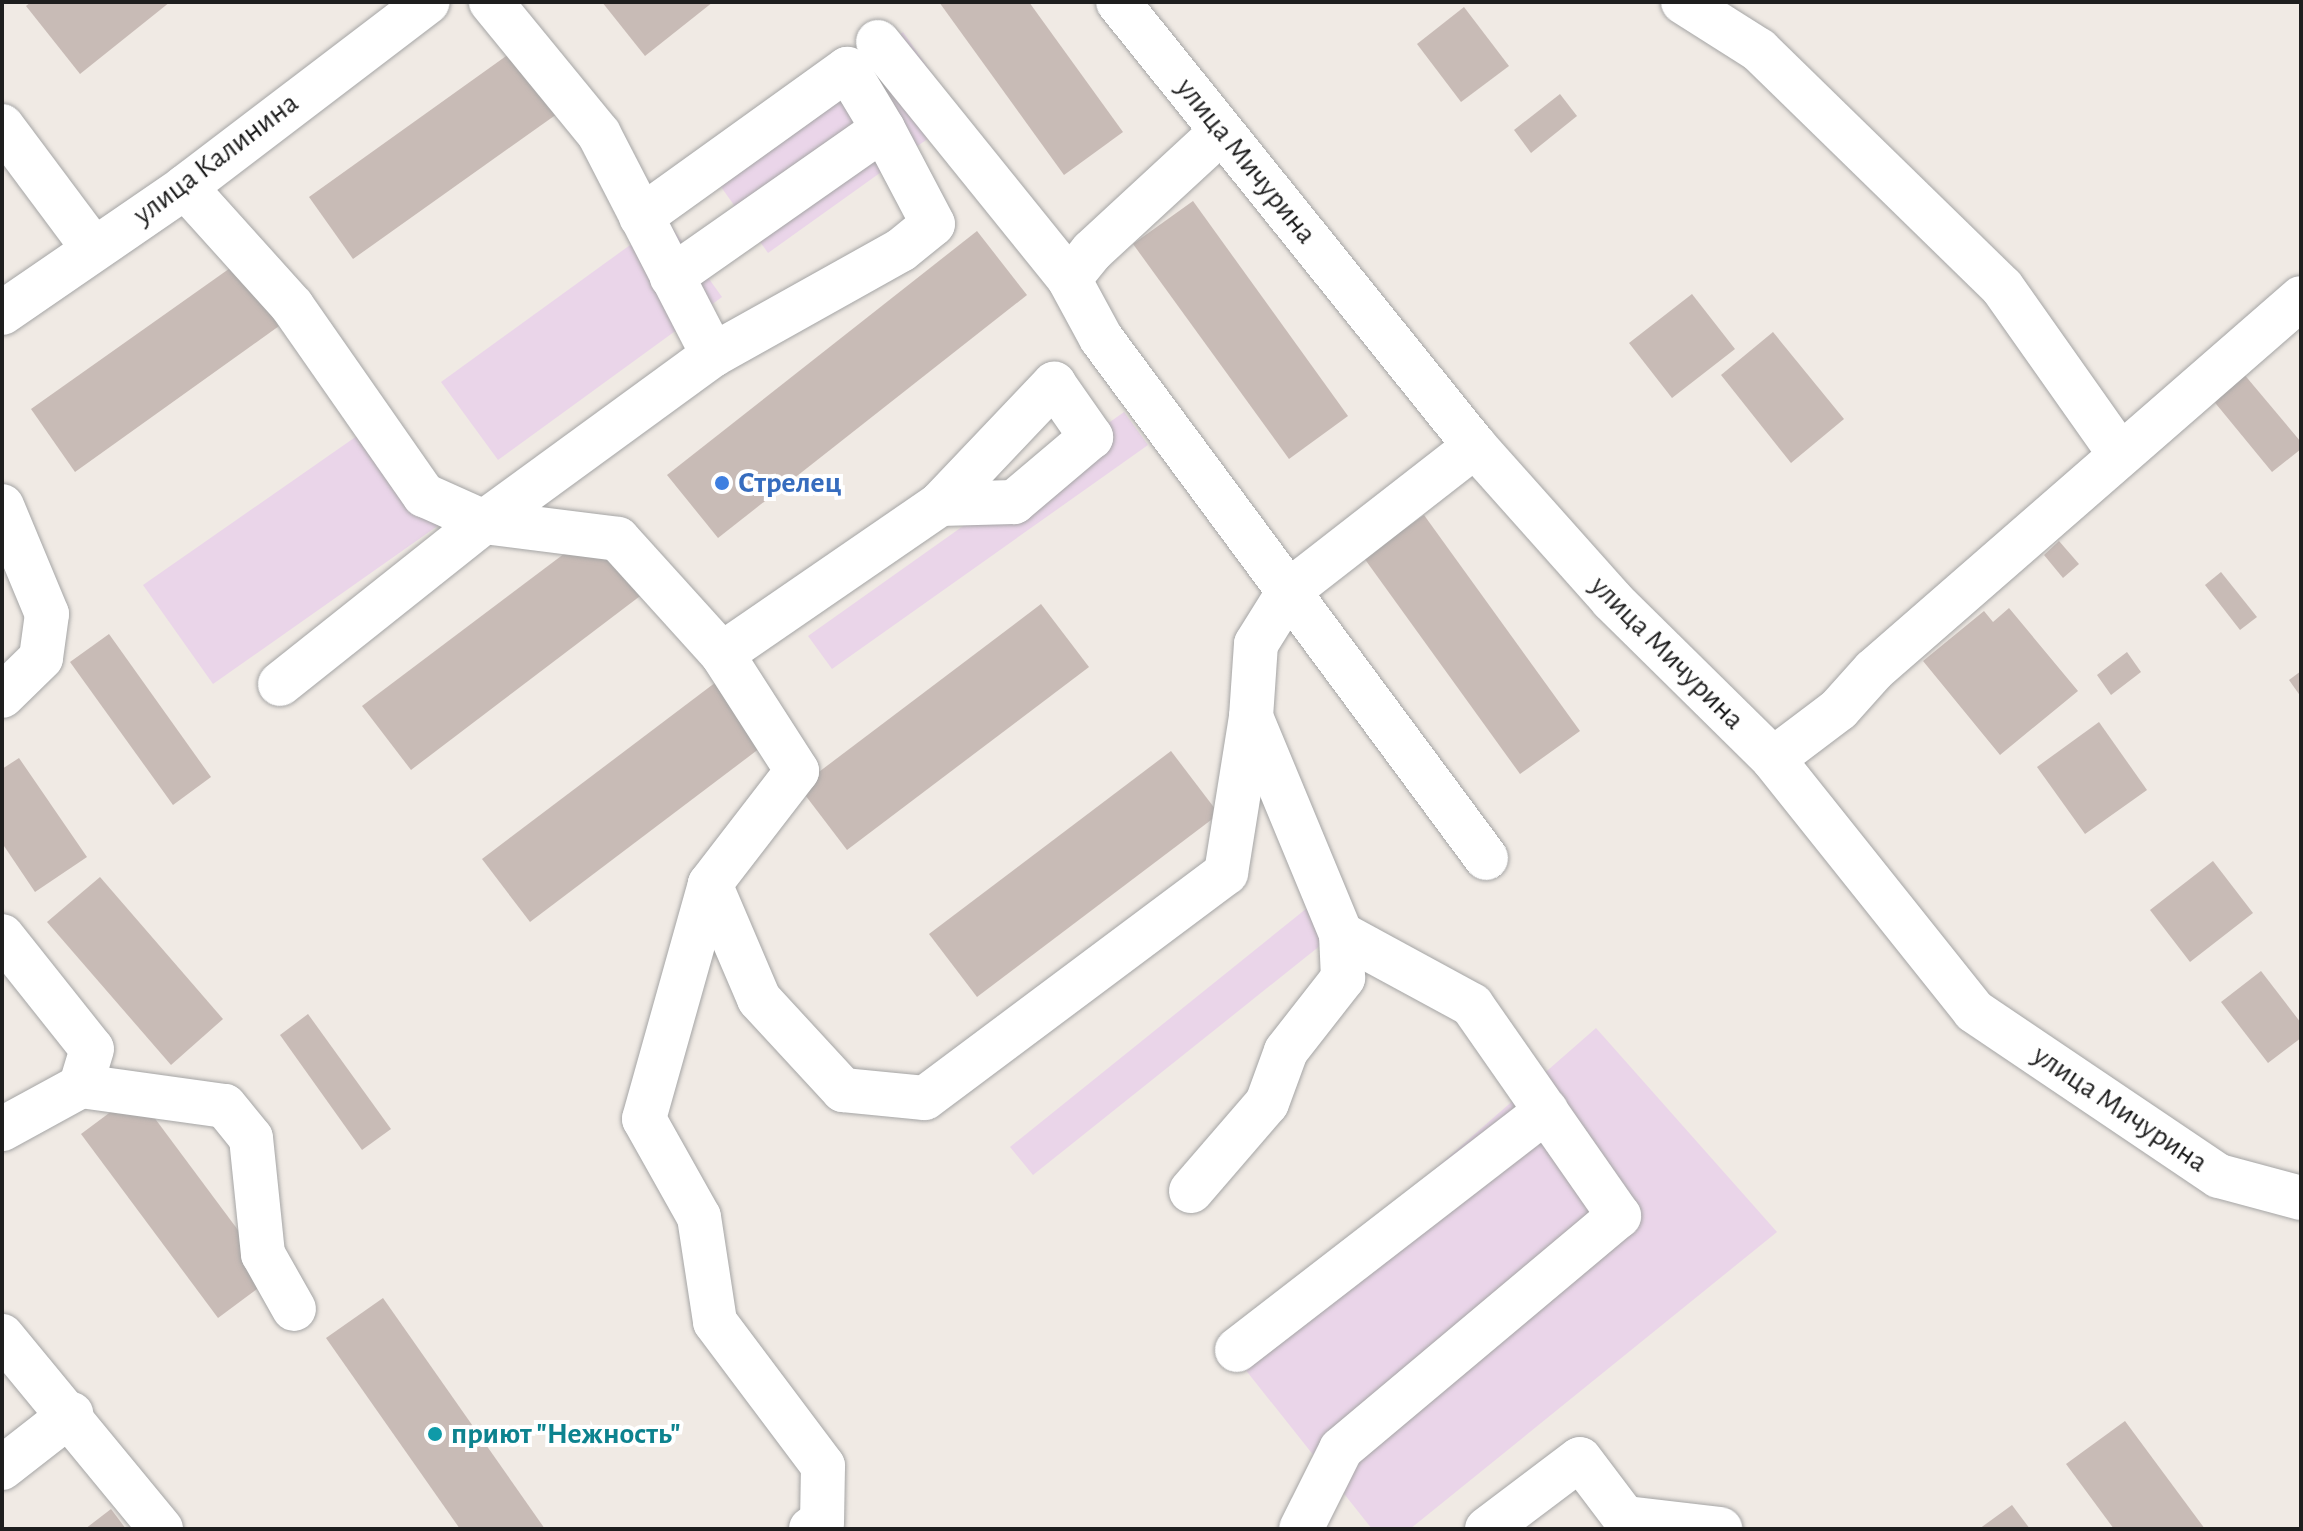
<!DOCTYPE html>
<meta charset="utf-8">
<style>
body{margin:0}
#map{position:relative;width:2303px;height:1531px;overflow:hidden;background:#f0eae4;font-family:"Alegreya Sans",sans-serif}
div>[style]{position:absolute}
[style*='--x']{left:calc(var(--x)*1px);top:calc(var(--y)*1px);width:calc(var(--w)*1px);rotate:calc(var(--a)*1deg)}
.industrial>*{inset:0;background:#ead5e9}
.building>*{inset:0;background:#c8bbb6}
.roads{filter:drop-shadow(0 0 2px #a5a5a5) drop-shadow(0 0 2px #a5a5a5)}
.minor>*{height:44px;margin:-22px;padding:0 22px;transform-origin:22px;border-radius:22px;background:#fff}
.dots>*{width:22px;height:22px;translate:-50% -50%;box-sizing:border-box;border:4px solid #fff;border-radius:50%}
span{translate:-50% -50%;white-space:nowrap;text-align:center;line-height:1.15;-webkit-text-stroke:8px #fff;paint-order:stroke}
.street-label{font-size:30px;color:#1e1e1e}
.shop-label{font-size:30px;color:#366cbe;font-weight:700}
.left{translate:0 -50%;text-align:left}
.culture-label{font-size:30px;color:#0d838f;font-weight:700}
.frame{position:absolute;inset:0;border:4px solid #1e1e1e;pointer-events:none}
</style>
<div id="map">
<div class="industrial">
<i style="clip-path:polygon(903px 32px,961px 115px,768px 253px,709px 170px)"></i>
<i style="clip-path:polygon(666px 219px,722px 297px,498px 460px,441px 382px)"></i>
<i style="clip-path:polygon(1124px 412px,1148px 445px,832px 669px,808px 636px)"></i>
<i style="clip-path:polygon(387px 415px,456px 513px,213px 684px,143px 585px)"></i>
<i style="clip-path:polygon(1322px 896px,1346px 925px,1033px 1175px,1010px 1147px)"></i>
<i style="clip-path:polygon(1596px 1028px,1777px 1232px,1410px 1529px,1372px 1529px,1229px 1349px)"></i>
</div>
<div class="building">
<i style="clip-path:polygon(31px 2px,170px 2px,80px 74px,26px 6px)"></i>
<i style="clip-path:polygon(602px 2px,713px 2px,645px 56px)"></i>
<i style="clip-path:polygon(939px 2px,1029px 2px,1123px 132px,1064px 175px)"></i>
<i style="clip-path:polygon(1464px 7px,1509px 66px,1461px 102px,1417px 44px)"></i>
<i style="clip-path:polygon(527px 41px,571px 104px,353px 259px,309px 197px)"></i>
<i style="clip-path:polygon(1560px 94px,1577px 116px,1531px 153px,1514px 130px)"></i>
<i style="clip-path:polygon(1193px 201px,1348px 416px,1289px 459px,1133px 244px)"></i>
<i style="clip-path:polygon(977px 231px,1027px 295px,718px 538px,667px 475px)"></i>
<i style="clip-path:polygon(250px 254px,293px 316px,75px 472px,31px 409px)"></i>
<i style="clip-path:polygon(1692px 294px,1735px 349px,1672px 398px,1629px 343px)"></i>
<i style="clip-path:polygon(1773px 332px,1844px 419px,1791px 463px,1721px 375px)"></i>
<i style="clip-path:polygon(2243px 373px,2301px 442px,2301px 449px,2272px 472px,2212px 399px)"></i>
<i style="clip-path:polygon(1424px 515px,1580px 731px,1520px 774px,1364px 558px)"></i>
<i style="clip-path:polygon(605px 523px,652px 587px,411px 770px,362px 706px)"></i>
<i style="clip-path:polygon(2059px 541px,2079px 564px,2063px 578px,2044px 555px)"></i>
<i style="clip-path:polygon(2221px 572px,2257px 617px,2240px 630px,2205px 585px)"></i>
<i style="clip-path:polygon(1041px 604px,1089px 667px,847px 850px,799px 787px)"></i>
<i style="clip-path:polygon(2009px 608px,2078px 691px,2000px 755px,1923px 661px,1984px 611px,1993px 622px)"></i>
<i style="clip-path:polygon(109px 634px,211px 777px,173px 805px,70px 662px)"></i>
<i style="clip-path:polygon(2127px 652px,2141px 672px,2111px 695px,2097px 675px)"></i>
<i style="clip-path:polygon(2301px 671px,2301px 697px,2289px 680px)"></i>
<i style="clip-path:polygon(724px 676px,772px 739px,530px 922px,482px 859px)"></i>
<i style="clip-path:polygon(2099px 722px,2147px 790px,2085px 834px,2037px 767px)"></i>
<i style="clip-path:polygon(1171px 751px,1219px 814px,977px 997px,929px 934px)"></i>
<i style="clip-path:polygon(19px 758px,87px 857px,35px 892px,2px 843px,2px 769px)"></i>
<i style="clip-path:polygon(2213px 861px,2253px 913px,2190px 962px,2150px 910px)"></i>
<i style="clip-path:polygon(100px 877px,223px 1019px,171px 1065px,47px 922px)"></i>
<i style="clip-path:polygon(2261px 971px,2301px 1023px,2301px 1038px,2268px 1063px,2221px 1002px)"></i>
<i style="clip-path:polygon(308px 1014px,391px 1129px,362px 1150px,280px 1035px)"></i>
<i style="clip-path:polygon(136px 1093px,273px 1277px,218px 1318px,81px 1134px)"></i>
<i style="clip-path:polygon(383px 1298px,545px 1529px,460px 1529px,326px 1338px)"></i>
<i style="clip-path:polygon(2125px 1421px,2205px 1529px,2114px 1529px,2066px 1464px)"></i>
<i style="clip-path:polygon(2012px 1505px,2030px 1529px,1979px 1529px)"></i>
<i style="clip-path:polygon(111px 1509px,126px 1529px,85px 1529px)"></i>
</div>
<div class="roads">
<div class="minor">
<i style="--x:1118;--y:2;--w:570;--a:51.2"></i>
<i style="--x:1475;--y:446;--w:206;--a:48.3"></i>
<i style="--x:1612;--y:600;--w:226;--a:44.6"></i>
<i style="--x:1773;--y:759;--w:322;--a:51.4"></i>
<i style="--x:1974;--y:1011;--w:295;--a:34"></i>
<i style="--x:2219;--y:1176;--w:85;--a:15"></i>
<i style="--x:1683;--y:2;--w:90;--a:32.3"></i>
<i style="--x:1759;--y:50;--w:339;--a:44.3"></i>
<i style="--x:2002;--y:287;--w:204;--a:54.8"></i>
<i style="--x:878;--y:42;--w:304;--a:51.1"></i>
<i style="--x:2;--y:126;--w:152;--a:53.3"></i>
<i style="--x:1221;--y:132;--w:176;--a:137.3"></i>
<i style="--x:1092;--y:251;--w:36;--a:129"></i>
<i style="--x:1069;--y:279;--w:67;--a:61.5"></i>
<i style="--x:1101;--y:338;--w:647;--a:53.48"></i>
<i style="--x:185;--y:187;--w:160;--a:48"></i>
<i style="--x:292;--y:306;--w:231;--a:55.1"></i>
<i style="--x:424;--y:495;--w:66;--a:24.2"></i>
<i style="--x:484;--y:522;--w:135;--a:7.2"></i>
<i style="--x:618;--y:539;--w:155;--a:47.9"></i>
<i style="--x:722;--y:654;--w:139;--a:57.3"></i>
<i style="--x:797;--y:771;--w:143;--a:127.6"></i>
<i style="--x:710;--y:884;--w:125;--a:66.9"></i>
<i style="--x:759;--y:999;--w:124;--a:47.3"></i>
<i style="--x:843;--y:1090;--w:82;--a:5.6"></i>
<i style="--x:925;--y:1098;--w:376;--a:-36.8"></i>
<i style="--x:1226;--y:873;--w:158;--a:-80.9"></i>
<i style="--x:641;--y:217;--w:254;--a:-35.7"></i>
<i style="--x:847;--y:69;--w:70;--a:59"></i>
<i style="--x:883;--y:129;--w:258;--a:145"></i>
<i style="--x:2;--y:313;--w:222;--a:-34.5"></i>
<i style="--x:185;--y:187;--w:305;--a:-37.3"></i>
<i style="--x:713;--y:355;--w:215;--a:-29.2"></i>
<i style="--x:901;--y:250;--w:41;--a:-39.1"></i>
<i style="--x:933;--y:224;--w:107;--a:-117.8"></i>
<i style="--x:2;--y:506;--w:117;--a:67.4"></i>
<i style="--x:47;--y:614;--w:44;--a:97.8"></i>
<i style="--x:41;--y:658;--w:54;--a:135.7"></i>
<i style="--x:722;--y:654;--w:265;--a:-34.5"></i>
<i style="--x:940;--y:504;--w:166;--a:-46.5"></i>
<i style="--x:1054;--y:384;--w:65;--a:55.1"></i>
<i style="--x:1091;--y:437;--w:101;--a:139.8"></i>
<i style="--x:1014;--y:502;--w:74;--a:178.5"></i>
<i style="--x:280;--y:684;--w:260;--a:-38.5"></i>
<i style="--x:484;--y:522;--w:283;--a:-36.1"></i>
<i style="--x:713;--y:355;--w:249;--a:-117.3"></i>
<i style="--x:599;--y:134;--w:171;--a:-129.3"></i>
<i style="--x:1773;--y:759;--w:83;--a:-37.1"></i>
<i style="--x:1839;--y:709;--w:52;--a:-48.1"></i>
<i style="--x:1874;--y:670;--w:566;--a:-41.06"></i>
<i style="--x:710;--y:884;--w:244;--a:105.7"></i>
<i style="--x:644;--y:1119;--w:112;--a:60.7"></i>
<i style="--x:699;--y:1217;--w:106;--a:81.3"></i>
<i style="--x:715;--y:1322;--w:180;--a:53.1"></i>
<i style="--x:823;--y:1466;--w:56;--a:91"></i>
<i style="--x:822;--y:1522;--w:13;--a:148"></i>
<i style="--x:2;--y:936;--w:144;--a:51.5"></i>
<i style="--x:92;--y:1049;--w:39;--a:107"></i>
<i style="--x:81;--y:1086;--w:90;--a:151.4"></i>
<i style="--x:81;--y:1086;--w:145;--a:7.9"></i>
<i style="--x:225;--y:1106;--w:41;--a:50.9"></i>
<i style="--x:251;--y:1138;--w:117;--a:84.1"></i>
<i style="--x:263;--y:1254;--w:63;--a:60.6"></i>
<i style="--x:1191;--y:1191;--w:116;--a:-49.2"></i>
<i style="--x:1267;--y:1103;--w:55;--a:-69.9"></i>
<i style="--x:1286;--y:1051;--w:93;--a:-52"></i>
<i style="--x:1343;--y:978;--w:44;--a:-92.6"></i>
<i style="--x:1341;--y:934;--w:235;--a:-112.5"></i>
<i style="--x:1251;--y:717;--w:73;--a:-86.1"></i>
<i style="--x:1256;--y:644;--w:62;--a:-58.1"></i>
<i style="--x:1289;--y:591;--w:236;--a:-37.9"></i>
<i style="--x:2;--y:1336;--w:250;--a:50.5"></i>
<i style="--x:1237;--y:1350;--w:391;--a:-37.7"></i>
<i style="--x:2;--y:1468;--w:88;--a:-38"></i>
<i style="--x:1625;--y:1518;--w:96;--a:6.6"></i>
<i style="--x:1301;--y:1529;--w:89;--a:-63.4"></i>
<i style="--x:1341;--y:1449;--w:363;--a:-40"></i>
<i style="--x:1619;--y:1216;--w:257;--a:-124.9"></i>
<i style="--x:1472;--y:1005;--w:149;--a:-151.5"></i>
<i style="--x:1487;--y:1529;--w:116;--a:-37"></i>
<i style="--x:1580;--y:1459;--w:88;--a:52.9"></i>
</div>
</div>
<div class="dots">
<i style="left:722px;top:483px;background:#3f7fe0"></i>
<i style="left:435px;top:1434px;background:#0f9aa8"></i>
</div>
<div class="street-label">
<span style="left:216px;top:159px;rotate:-37deg">улица Калинина</span>
<span style="left:1246px;top:161px;rotate:51deg">улица Мичурина</span>
<span style="left:1667px;top:653px;rotate:45deg">улица Мичурина</span>
<span style="left:2120px;top:1109px;rotate:34deg">улица Мичурина</span>
</div>
<div class="shop-label">
<span class="left" style="left:738px;top:483px">Стрелец</span>
</div>
<div class="culture-label">
<span class="left" style="left:451px;top:1434px">приют "Нежность"</span>
</div>
<div class="frame"></div>
</div>
